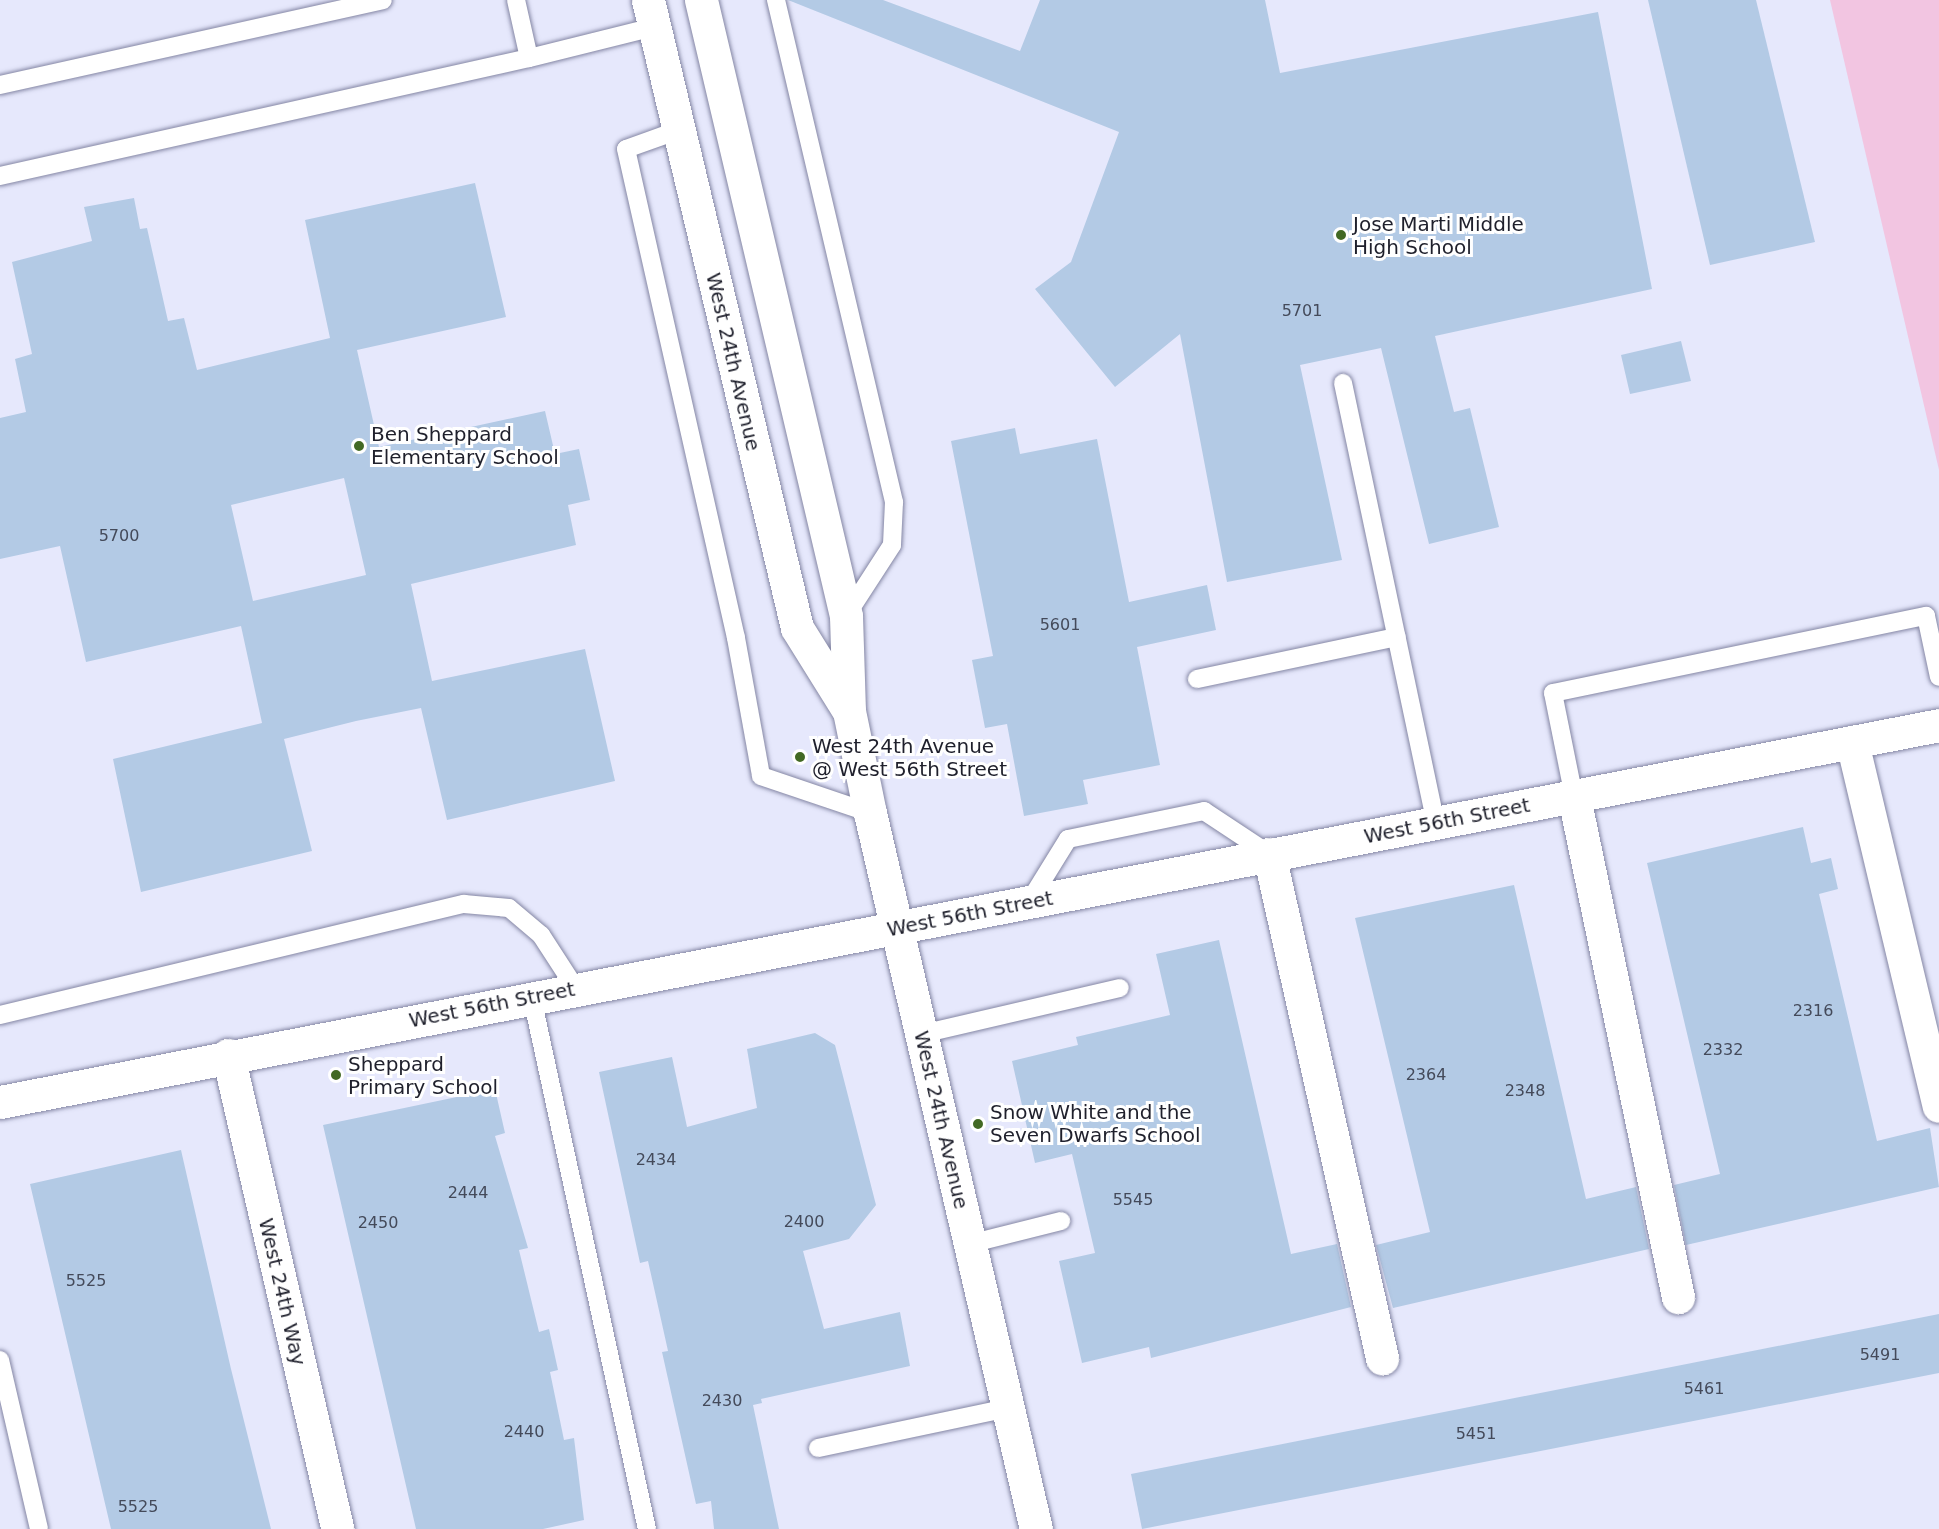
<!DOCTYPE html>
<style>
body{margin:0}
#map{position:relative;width:1939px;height:1529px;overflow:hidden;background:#e6e8fc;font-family:"DejaVu Sans",sans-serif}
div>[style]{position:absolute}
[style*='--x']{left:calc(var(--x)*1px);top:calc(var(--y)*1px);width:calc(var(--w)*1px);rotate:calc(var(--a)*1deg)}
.green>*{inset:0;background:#f2c5e1}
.building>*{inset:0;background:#b3cae5}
.roads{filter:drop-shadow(0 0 2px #8486a4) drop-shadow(0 0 2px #8486a4)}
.service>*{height:18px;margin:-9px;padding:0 9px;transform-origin:9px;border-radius:9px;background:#fff}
.minor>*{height:33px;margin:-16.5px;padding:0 16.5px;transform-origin:16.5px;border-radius:16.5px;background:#fff}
.tertiary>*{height:33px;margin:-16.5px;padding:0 16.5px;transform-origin:16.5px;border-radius:16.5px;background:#fff}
.dots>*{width:16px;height:16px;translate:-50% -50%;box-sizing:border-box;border:3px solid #fff;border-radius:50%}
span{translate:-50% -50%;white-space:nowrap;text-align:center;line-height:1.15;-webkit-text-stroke:6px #fff;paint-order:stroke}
.number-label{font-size:16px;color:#444a5a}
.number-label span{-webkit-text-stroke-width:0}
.poi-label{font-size:20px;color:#1f202c}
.left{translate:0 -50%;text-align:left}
.street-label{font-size:20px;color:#1f202c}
</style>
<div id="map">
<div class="green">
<i style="clip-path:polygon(1830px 0,1939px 0,1939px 470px)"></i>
</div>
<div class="building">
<i style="clip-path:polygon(788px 0,883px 0,1020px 51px,1040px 0,1265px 0,1280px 73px,1598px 12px,1652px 289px,1435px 336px,1454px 412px,1470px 408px,1499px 527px,1429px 544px,1381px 348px,1300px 365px,1342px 560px,1227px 582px,1180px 334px,1115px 387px,1035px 289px,1071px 262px,1119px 132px)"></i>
<i style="clip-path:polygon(1648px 0,1756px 0,1815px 242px,1710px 265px)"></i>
<i style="clip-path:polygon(evenodd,475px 183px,506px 317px,357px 350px,379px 447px,545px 411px,555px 454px,579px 449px,590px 500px,568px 505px,576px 545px,411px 584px,432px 681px,585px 649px,615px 781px,447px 820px,421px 708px,356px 721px,284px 739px,312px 851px,141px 892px,113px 759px,262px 723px,241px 626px,86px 662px,60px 546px,0 559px,0 418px,26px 412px,15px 359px,32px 354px,12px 262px,92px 241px,84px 207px,134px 198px,140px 229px,147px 228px,168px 321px,184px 318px,197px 370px,330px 338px,305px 220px,475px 183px,344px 478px,366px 575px,253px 601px,231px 505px,344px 478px)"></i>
<i style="clip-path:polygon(1681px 341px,1691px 381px,1630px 394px,1621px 355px)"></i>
<i style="clip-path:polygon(1015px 428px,1020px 454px,1097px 439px,1129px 602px,1207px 585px,1216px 630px,1137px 647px,1160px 765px,1083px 780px,1088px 804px,1024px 816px,1007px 724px,985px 728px,972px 660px,993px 656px,951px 441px)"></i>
<i style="clip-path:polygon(1803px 827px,1811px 863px,1831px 858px,1838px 889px,1819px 894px,1877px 1141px,1930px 1128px,1939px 1187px,1686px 1245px,1674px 1185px,1720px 1174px,1647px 863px)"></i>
<i style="clip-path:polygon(1514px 885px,1586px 1199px,1636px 1187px,1649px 1249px,1393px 1308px,1376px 1245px,1430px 1232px,1355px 918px)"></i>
<i style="clip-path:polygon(1219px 940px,1291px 1254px,1337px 1244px,1351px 1307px,1151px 1358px,1149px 1347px,1082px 1363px,1059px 1261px,1095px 1253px,1072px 1154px,1035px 1163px,1012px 1061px,1078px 1045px,1076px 1037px,1170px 1015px,1156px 954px)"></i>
<i style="clip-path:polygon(815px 1033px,835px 1045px,876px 1205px,849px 1239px,803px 1251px,824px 1329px,900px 1312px,910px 1366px,761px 1399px,762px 1403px,753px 1405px,779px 1529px,714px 1529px,711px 1501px,696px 1504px,662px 1352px,668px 1351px,648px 1261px,640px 1263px,599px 1072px,672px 1057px,687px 1127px,757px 1108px,747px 1049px)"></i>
<i style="clip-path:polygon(495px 1089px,505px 1133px,495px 1136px,528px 1248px,519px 1250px,539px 1332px,549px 1329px,558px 1370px,550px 1372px,564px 1440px,574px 1438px,584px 1520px,543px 1529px,416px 1529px,323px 1125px)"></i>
<i style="clip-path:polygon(181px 1150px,231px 1369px,271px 1529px,111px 1529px,30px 1184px)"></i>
<i style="clip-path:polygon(1939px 1314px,1939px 1373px,1142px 1529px,1131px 1474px)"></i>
</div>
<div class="roads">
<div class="service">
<i style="--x:776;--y:0;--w:516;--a:76.77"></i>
<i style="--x:894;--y:502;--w:43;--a:92.7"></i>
<i style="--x:892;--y:545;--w:85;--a:122.9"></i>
<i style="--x:529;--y:58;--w:129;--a:-13.9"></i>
<i style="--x:0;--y:85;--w:392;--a:-12.5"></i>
<i style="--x:679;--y:130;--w:56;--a:160.3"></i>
<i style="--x:626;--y:149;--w:501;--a:77.32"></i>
<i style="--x:736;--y:638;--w:140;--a:79.7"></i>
<i style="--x:761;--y:776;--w:115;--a:18.7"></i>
<i style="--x:0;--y:176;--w:542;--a:-12.57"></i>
<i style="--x:529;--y:58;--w:59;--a:-102.6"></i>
<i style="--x:1343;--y:383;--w:450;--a:78.1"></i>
<i style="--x:1197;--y:679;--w:204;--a:-11.9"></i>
<i style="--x:1574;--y:797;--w:106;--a:-101.4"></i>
<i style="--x:1553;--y:693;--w:381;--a:-11.7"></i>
<i style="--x:1926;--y:616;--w:62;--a:78"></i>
<i style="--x:1029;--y:902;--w:74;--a:-58.2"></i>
<i style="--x:1068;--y:839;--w:139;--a:-11.6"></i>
<i style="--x:1204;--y:811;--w:78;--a:33.5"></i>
<i style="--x:532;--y:998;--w:543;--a:77.78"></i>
<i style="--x:0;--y:1015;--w:477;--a:-13.5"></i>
<i style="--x:464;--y:904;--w:45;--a:5.1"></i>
<i style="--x:509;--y:908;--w:42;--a:40.2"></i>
<i style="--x:541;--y:935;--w:64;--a:57.1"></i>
<i style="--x:922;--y:1034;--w:203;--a:-13.1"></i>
<i style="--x:969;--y:1244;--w:95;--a:-14"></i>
<i style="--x:0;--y:1360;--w:173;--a:77"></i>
<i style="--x:818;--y:1448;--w:193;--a:-11.9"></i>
</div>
<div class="minor">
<i style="--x:1852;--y:742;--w:374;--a:76.6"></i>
<i style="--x:1574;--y:797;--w:511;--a:78.25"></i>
<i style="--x:1269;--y:854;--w:517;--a:77.36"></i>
<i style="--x:228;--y:1055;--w:486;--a:77"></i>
</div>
<div class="tertiary">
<i style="--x:648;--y:0;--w:645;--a:76.65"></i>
<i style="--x:797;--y:628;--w:97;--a:58.1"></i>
<i style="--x:701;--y:0;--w:633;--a:76.75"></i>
<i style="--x:846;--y:616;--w:95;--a:88.2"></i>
<i style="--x:849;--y:711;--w:104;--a:78.4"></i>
<i style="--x:870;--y:813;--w:735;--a:76.95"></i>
<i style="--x:0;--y:1102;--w:1975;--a:-11"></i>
</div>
</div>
<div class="dots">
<i style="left:1341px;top:235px;background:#426924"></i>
<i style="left:359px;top:446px;background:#426924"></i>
<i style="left:800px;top:757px;background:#426924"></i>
<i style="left:336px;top:1075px;background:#426924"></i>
<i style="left:978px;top:1124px;background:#426924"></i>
</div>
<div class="number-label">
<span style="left:1302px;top:311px">5701</span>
<span style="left:119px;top:536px">5700</span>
<span style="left:1060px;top:625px">5601</span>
<span style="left:1813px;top:1011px">2316</span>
<span style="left:1723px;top:1050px">2332</span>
<span style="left:1426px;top:1075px">2364</span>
<span style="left:1525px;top:1091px">2348</span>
<span style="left:656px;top:1160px">2434</span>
<span style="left:468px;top:1193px">2444</span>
<span style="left:1133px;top:1200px">5545</span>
<span style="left:804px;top:1222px">2400</span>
<span style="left:378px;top:1223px">2450</span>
<span style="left:86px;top:1281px">5525</span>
<span style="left:1880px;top:1355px">5491</span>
<span style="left:1704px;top:1389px">5461</span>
<span style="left:722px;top:1401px">2430</span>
<span style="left:524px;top:1432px">2440</span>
<span style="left:1476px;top:1434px">5451</span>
<span style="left:138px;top:1507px">5525</span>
</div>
<div class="poi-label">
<span class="left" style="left:1353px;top:236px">Jose Marti Middle<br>High School</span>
<span class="left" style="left:371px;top:446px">Ben Sheppard<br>Elementary School</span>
<span class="left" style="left:812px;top:758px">West 24th Avenue<br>@ West 56th Street</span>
<span class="left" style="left:348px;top:1076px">Sheppard<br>Primary School</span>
<span class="left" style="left:990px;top:1124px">Snow White and the<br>Seven Dwarfs School</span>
</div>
<div class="street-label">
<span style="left:733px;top:362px;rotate:77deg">West 24th Avenue</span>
<span style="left:1447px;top:821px;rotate:-11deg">West 56th Street</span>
<span style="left:970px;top:914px;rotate:-11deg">West 56th Street</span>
<span style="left:492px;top:1005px;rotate:-11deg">West 56th Street</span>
<span style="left:941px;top:1120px;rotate:77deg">West 24th Avenue</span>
<span style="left:282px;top:1292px;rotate:77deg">West 24th Way</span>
</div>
</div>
